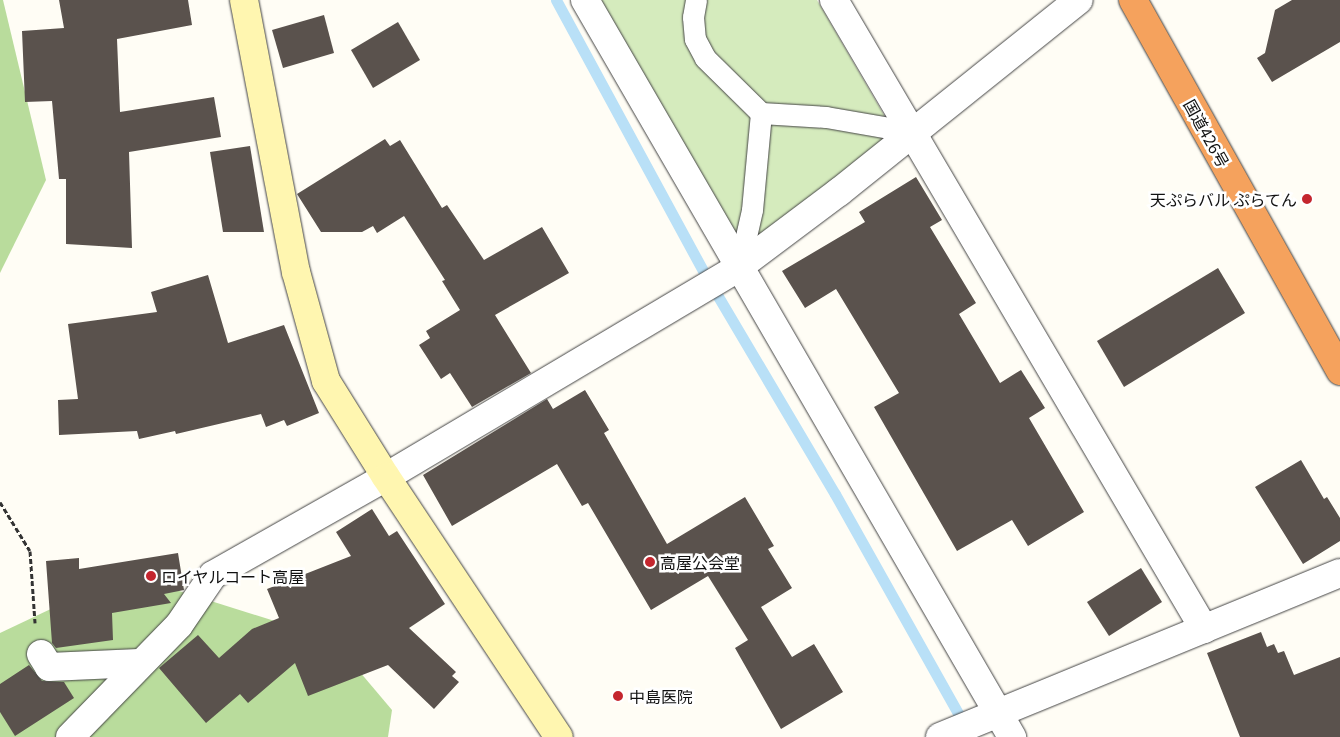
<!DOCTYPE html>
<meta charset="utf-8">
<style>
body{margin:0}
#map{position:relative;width:1340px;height:737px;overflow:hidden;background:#fffdf5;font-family:Georgia,"Noto Sans JP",serif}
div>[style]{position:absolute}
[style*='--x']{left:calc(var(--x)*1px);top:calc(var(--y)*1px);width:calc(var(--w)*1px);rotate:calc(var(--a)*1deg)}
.green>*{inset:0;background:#d5ebbd}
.forest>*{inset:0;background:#b9dc9c}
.stream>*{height:11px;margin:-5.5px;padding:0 5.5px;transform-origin:5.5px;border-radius:5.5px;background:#b9e0f7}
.building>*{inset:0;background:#5a524d}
.path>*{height:3px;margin-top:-1.5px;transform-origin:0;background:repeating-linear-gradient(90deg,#333 0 5px,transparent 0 7.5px)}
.roads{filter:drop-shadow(0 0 1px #444) drop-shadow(0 0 1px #444)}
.lane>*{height:21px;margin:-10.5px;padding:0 10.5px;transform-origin:10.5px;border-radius:10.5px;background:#fff}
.street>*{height:28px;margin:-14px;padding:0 14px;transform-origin:14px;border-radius:14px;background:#fff}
.secondary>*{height:28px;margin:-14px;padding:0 14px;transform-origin:14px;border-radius:14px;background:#fff6b0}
.highway>*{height:28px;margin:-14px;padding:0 14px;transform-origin:14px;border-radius:14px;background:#f5a25d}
.dots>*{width:14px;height:14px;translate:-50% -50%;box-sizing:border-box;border:2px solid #fff;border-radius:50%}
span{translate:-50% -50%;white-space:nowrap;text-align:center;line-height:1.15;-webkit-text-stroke:5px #fff;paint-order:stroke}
.street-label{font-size:16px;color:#111}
.poi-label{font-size:16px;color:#111}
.right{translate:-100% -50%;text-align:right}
.left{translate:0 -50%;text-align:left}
</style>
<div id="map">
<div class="green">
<i style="clip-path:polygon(601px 0,817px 0,884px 115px,882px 140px,759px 240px,736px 234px)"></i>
</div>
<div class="forest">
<i style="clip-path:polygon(0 0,3px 0,46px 180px,0 273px)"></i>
<i style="clip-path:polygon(93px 589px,176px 590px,332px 639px,392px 710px,388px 737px,0 737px,0 633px)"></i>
</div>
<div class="stream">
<i style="--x:556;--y:0;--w:314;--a:61.5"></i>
<i style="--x:706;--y:276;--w:253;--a:59.4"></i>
<i style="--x:835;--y:494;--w:267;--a:60.7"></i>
</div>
<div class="building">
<i style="clip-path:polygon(59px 0,188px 0,192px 25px,117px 39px,120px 112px,214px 97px,221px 137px,129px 152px,132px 248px,66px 244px,66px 179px,59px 179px,52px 101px,25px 102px,22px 31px,64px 28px)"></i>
<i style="clip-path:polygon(1292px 0,1340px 0,1340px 42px,1272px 82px,1257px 58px,1265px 53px,1275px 10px)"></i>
<i style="clip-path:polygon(324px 15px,334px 53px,283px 68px,272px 30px)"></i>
<i style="clip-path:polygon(398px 22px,420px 60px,373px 88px,351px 50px)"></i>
<i style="clip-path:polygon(385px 139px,390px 146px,400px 140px,442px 208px,447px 205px,484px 260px,542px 227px,569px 273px,495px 315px,531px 373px,472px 407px,450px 373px,441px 379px,419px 345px,430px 338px,426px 331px,460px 310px,442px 281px,445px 280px,404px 216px,377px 233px,373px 226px,362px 232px,321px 232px,297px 194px)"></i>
<i style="clip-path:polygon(250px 146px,264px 232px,223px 232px,210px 152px)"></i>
<i style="clip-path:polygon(916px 177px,942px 220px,930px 227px,976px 303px,959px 314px,1000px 383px,1021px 370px,1045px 408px,1029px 418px,1084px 512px,1028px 546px,1012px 520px,957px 551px,874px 407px,899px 393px,836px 289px,805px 308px,782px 271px,865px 222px,859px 212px)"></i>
<i style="clip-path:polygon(1218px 268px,1245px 313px,1124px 387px,1097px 341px)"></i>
<i style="clip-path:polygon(208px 275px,228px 343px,284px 325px,319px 413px,287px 426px,284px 420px,266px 427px,261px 414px,176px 434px,175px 431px,139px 439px,137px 431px,59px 435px,58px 400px,78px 399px,68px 324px,157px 312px,151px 292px)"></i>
<i style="clip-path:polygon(585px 390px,609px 430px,604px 433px,667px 544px,745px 497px,774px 546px,768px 549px,792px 588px,761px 607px,792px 657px,814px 644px,843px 692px,781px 729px,735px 648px,748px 640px,708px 576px,651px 610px,588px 503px,582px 506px,557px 464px,452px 526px,423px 475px,547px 399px,553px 409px)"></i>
<i style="clip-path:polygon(1301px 460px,1324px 499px,1327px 497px,1340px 518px,1340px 541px,1303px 564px,1255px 487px)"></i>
<i style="clip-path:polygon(372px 509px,389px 536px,397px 531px,445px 604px,409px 628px,456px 672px,452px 676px,459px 682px,434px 709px,388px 665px,308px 696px,295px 663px,248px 703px,240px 694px,206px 723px,159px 668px,198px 635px,219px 658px,252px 629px,279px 618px,267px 589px,351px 556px,336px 532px)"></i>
<i style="clip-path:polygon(178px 553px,184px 590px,164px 594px,171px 603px,112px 613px,113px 640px,56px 648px,52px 643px,46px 561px,79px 558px,79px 569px)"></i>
<i style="clip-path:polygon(1141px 568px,1162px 602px,1109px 636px,1087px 602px)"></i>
<i style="clip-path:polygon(1261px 632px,1267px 647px,1274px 644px,1278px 653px,1284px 651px,1294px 675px,1340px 657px,1340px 737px,1240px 737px,1207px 653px)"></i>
<i style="clip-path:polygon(29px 665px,42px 681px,64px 682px,74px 698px,15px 736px,0 712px,0 684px)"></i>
</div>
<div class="path">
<i style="--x:0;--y:502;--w:57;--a:58.5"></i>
<i style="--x:30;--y:551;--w:72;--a:86"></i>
</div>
<div class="roads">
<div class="lane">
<i style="--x:696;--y:0;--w:17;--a:100"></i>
<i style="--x:693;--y:17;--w:22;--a:85"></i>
<i style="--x:695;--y:39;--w:21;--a:62"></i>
<i style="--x:705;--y:58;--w:78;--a:44.5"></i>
<i style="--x:761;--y:113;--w:97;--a:95.3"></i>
<i style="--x:752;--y:210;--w:58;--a:102.8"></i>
<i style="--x:761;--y:113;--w:65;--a:3.5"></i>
<i style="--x:826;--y:117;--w:87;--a:9.9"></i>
</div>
<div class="street">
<i style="--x:585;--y:0;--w:852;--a:59.91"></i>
<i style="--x:834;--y:0;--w:730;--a:59.53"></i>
<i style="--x:41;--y:654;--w:15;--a:58"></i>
<i style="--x:49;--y:667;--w:90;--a:-2.5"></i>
<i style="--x:70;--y:737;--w:156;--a:-45.8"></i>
<i style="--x:179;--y:625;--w:60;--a:-55.8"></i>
<i style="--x:213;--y:575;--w:199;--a:-29.5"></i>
<i style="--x:386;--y:477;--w:411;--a:-30.7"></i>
<i style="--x:739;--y:267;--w:125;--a:-36.9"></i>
<i style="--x:839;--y:192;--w:307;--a:-38.7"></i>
<i style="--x:940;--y:737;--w:432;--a:-22.3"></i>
</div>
<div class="secondary">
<i style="--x:244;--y:0;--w:277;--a:79.2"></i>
<i style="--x:296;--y:272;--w:113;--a:74.6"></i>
<i style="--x:326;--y:381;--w:113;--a:58"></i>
<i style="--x:386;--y:477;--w:312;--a:56.4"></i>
</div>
<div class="highway">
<i style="--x:1133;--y:0;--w:425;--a:60.8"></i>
</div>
</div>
<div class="dots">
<i style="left:1307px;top:199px;background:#c4262e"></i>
<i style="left:650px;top:562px;background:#c4262e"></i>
<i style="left:151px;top:576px;background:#c4262e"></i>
<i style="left:618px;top:696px;background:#c4262e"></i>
</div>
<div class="street-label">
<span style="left:1207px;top:133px;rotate:61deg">国道426号</span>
</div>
<div class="poi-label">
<span class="right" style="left:1297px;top:199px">天ぷらバル ぷらてん</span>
<span class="left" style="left:660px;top:562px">高屋公会堂</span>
<span class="left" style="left:161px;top:576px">ロイヤルコート高屋</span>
<span class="left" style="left:629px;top:696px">中島医院</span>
</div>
</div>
